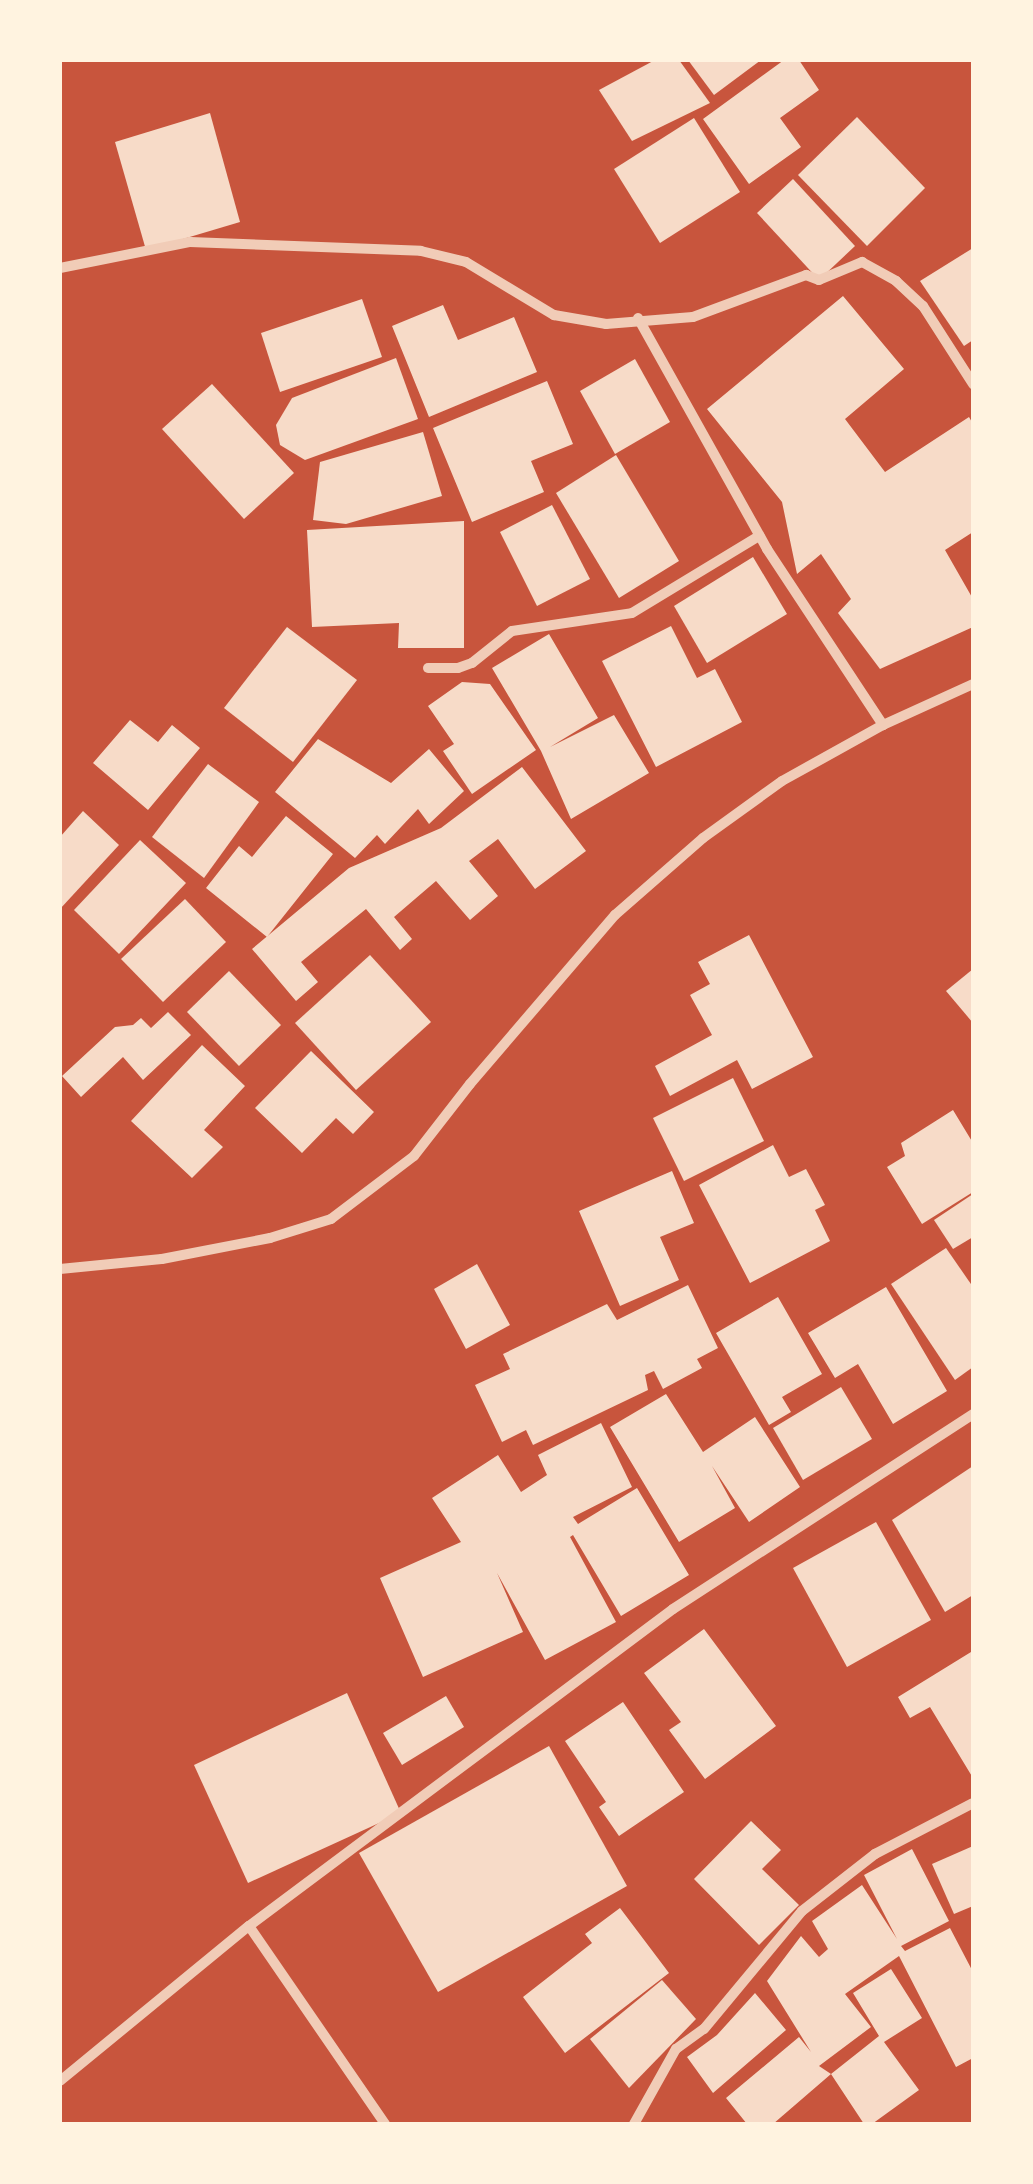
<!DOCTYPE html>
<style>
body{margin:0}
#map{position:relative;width:1033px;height:2184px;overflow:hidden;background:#c8553d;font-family:"Sofia Sans Condensed",sans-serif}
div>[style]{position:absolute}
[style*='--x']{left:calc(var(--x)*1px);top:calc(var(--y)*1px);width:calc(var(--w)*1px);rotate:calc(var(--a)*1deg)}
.building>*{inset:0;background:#f7dbc8}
.minor>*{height:10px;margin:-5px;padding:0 5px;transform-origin:5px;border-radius:5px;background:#f1ccb7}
span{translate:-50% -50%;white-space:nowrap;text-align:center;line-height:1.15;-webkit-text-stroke:8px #fff3e0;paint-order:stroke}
.frame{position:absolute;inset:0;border:62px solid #fff3e0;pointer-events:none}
</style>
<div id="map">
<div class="building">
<i style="clip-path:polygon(655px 60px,679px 60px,710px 103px,632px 141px,599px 90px)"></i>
<i style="clip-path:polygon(688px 60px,761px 60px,714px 95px)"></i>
<i style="clip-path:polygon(784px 60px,799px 60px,819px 90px,780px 118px,801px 147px,749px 184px,703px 119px)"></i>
<i style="clip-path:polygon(210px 113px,240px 222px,146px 250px,115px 142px)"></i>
<i style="clip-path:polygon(857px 117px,925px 188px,867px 246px,798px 175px)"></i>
<i style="clip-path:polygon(694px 118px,740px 192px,660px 243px,614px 169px)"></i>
<i style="clip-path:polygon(793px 179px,855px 246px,819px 280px,757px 213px)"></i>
<i style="clip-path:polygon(973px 248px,973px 340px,964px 346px,920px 281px)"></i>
<i style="clip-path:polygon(843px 296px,904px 369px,845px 419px,885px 472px,969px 417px,973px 424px,973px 532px,945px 550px,973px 599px,973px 627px,880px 669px,838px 613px,851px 599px,821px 554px,797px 574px,782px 502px,707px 409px)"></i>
<i style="clip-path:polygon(362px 299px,382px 357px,280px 392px,261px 333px)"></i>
<i style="clip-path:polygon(443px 305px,458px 340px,514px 317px,537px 372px,429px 417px,392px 326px)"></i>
<i style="clip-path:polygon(396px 358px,418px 419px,305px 460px,280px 445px,276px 425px,292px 398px)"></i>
<i style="clip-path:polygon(635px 359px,670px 422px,615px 454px,580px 391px)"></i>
<i style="clip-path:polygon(547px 381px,573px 444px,531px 461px,544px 492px,472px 522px,433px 428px)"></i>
<i style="clip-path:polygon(212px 384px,294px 473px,244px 519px,162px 429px)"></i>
<i style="clip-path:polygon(423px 432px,442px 496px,346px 524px,313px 520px,320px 462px)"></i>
<i style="clip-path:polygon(616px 455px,679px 561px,619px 598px,556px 493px)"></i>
<i style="clip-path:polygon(552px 505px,590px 579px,537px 606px,500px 532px)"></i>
<i style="clip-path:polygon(464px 521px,464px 648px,398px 648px,399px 623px,312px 627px,307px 530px)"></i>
<i style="clip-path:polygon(753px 557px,787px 614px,707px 663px,674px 606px)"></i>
<i style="clip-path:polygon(671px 626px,697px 678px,715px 669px,742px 722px,656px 767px,602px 661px)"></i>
<i style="clip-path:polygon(287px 627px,357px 680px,293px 762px,224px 708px)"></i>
<i style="clip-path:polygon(549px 634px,598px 718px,550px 747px,614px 715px,649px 773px,571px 819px,541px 751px,492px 668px)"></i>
<i style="clip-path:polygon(462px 682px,490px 684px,536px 750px,472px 794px,443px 751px,454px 744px,428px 706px)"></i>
<i style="clip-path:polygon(130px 720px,158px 742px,172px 725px,200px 748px,148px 810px,93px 763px)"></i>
<i style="clip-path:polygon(318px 739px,391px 783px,429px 749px,464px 791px,429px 824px,418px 809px,385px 844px,377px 835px,355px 858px,275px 792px)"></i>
<i style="clip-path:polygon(208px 764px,259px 802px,204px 878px,152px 837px)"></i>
<i style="clip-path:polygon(522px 767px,586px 851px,535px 889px,498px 839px,469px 861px,498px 896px,470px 920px,436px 881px,394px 917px,412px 939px,400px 950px,366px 909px,301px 962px,318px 982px,296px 1001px,252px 949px,349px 868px,441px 828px)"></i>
<i style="clip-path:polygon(83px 811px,119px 845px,60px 909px,60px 837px)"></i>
<i style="clip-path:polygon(286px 816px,333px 854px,267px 937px,206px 888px,239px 846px,252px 857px)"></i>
<i style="clip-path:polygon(140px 840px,186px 883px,119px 954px,74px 910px)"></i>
<i style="clip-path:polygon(185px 899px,226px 942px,163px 1002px,121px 959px)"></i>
<i style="clip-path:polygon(749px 935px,813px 1057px,752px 1089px,737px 1060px,670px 1096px,655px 1066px,712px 1035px,690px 995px,710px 984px,698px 962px)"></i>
<i style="clip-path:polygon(370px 955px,431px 1022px,356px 1090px,295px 1023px)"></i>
<i style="clip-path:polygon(973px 969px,973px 1023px,946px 991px)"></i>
<i style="clip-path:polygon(229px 971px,281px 1025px,239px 1066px,187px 1012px)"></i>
<i style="clip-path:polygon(168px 1012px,191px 1035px,143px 1080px,123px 1057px,81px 1097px,62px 1076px,115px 1027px,133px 1025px,141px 1018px,151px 1028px)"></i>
<i style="clip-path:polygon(202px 1045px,245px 1086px,204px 1130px,223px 1147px,192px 1178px,131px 1121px)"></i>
<i style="clip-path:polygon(311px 1051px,374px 1112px,353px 1134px,336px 1118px,302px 1153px,255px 1108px)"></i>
<i style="clip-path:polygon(733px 1078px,764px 1141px,684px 1181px,653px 1118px)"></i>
<i style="clip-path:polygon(953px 1110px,973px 1143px,973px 1192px,922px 1224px,887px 1167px,905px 1156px,901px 1143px)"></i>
<i style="clip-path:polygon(773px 1145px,789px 1177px,806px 1169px,825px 1205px,815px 1210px,830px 1241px,750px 1283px,699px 1185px)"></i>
<i style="clip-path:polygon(672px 1171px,694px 1223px,660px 1237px,679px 1280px,620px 1306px,579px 1211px)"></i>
<i style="clip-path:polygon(973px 1194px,973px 1237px,953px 1249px,934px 1220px)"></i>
<i style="clip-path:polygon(946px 1248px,973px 1287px,973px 1367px,955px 1380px,891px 1284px)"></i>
<i style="clip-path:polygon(477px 1264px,510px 1325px,466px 1349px,434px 1289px)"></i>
<i style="clip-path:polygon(688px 1285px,718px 1348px,697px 1359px,702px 1368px,663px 1389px,654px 1371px,645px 1375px,648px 1390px,533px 1445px,526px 1430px,502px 1442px,475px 1385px,510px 1369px,503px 1354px,607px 1304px,617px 1320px)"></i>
<i style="clip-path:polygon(886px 1287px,947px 1391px,893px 1424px,858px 1364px,835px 1378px,808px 1333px)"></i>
<i style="clip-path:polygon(778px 1297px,822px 1374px,782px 1397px,791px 1412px,769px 1425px,716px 1333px)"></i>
<i style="clip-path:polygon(841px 1387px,872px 1439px,803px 1480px,773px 1428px)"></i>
<i style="clip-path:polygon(666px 1394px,703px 1452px,755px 1417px,800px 1487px,749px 1522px,712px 1466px,735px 1508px,679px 1542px,610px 1427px)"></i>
<i style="clip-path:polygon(601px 1423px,632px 1487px,573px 1517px,578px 1524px,637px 1488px,689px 1575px,621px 1616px,573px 1535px,570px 1537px,616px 1622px,545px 1660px,497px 1573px,523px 1632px,423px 1677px,380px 1578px,461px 1542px,432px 1498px,498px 1455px,521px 1492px,547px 1475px,538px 1455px)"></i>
<i style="clip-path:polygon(973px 1466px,973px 1595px,945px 1612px,892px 1520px)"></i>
<i style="clip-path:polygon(876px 1522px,931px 1620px,847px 1667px,793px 1568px)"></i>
<i style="clip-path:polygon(704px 1629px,776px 1726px,705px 1779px,669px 1730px,681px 1722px,644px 1673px)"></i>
<i style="clip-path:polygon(971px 1652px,973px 1655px,973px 1778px,930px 1707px,910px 1718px,898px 1697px)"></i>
<i style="clip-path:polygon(347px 1693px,401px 1813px,248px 1883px,194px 1765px)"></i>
<i style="clip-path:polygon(446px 1696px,464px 1727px,402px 1765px,383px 1733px)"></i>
<i style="clip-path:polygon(623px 1702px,684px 1792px,619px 1836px,599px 1807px,606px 1802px,565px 1741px)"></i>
<i style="clip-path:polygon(549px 1746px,627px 1886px,438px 1992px,359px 1853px)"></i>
<i style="clip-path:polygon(751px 1821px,781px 1850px,762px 1869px,799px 1905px,759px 1945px,694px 1879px)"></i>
<i style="clip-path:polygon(973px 1846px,973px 1906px,954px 1914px,932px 1864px)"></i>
<i style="clip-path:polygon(912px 1849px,949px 1921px,901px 1946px,905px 1951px,950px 1928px,973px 1972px,973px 2058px,956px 2067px,899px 1956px,845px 1994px,871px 2027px,819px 2066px,831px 2074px,773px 2124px,747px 2124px,726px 2098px,799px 2037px,811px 2052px,767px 1981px,801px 1936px,819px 1957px,828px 1949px,812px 1921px,862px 1885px,897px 1939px,864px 1875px)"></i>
<i style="clip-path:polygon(620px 1908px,669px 1973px,565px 2053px,523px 1997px,592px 1943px,585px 1934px)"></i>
<i style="clip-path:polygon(891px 1969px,922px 2018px,884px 2042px,919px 2090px,872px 2124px,864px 2124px,831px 2074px,879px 2036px,853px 1993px)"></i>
<i style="clip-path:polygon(662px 1980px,696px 2019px,629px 2088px,590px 2039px)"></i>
<i style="clip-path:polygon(755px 1993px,786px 2030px,713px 2093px,687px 2057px,717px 2035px)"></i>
</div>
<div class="minor">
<i style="--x:60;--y:268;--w:133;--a:-11.3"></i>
<i style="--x:190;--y:242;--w:231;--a:2.2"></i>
<i style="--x:421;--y:251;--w:46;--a:13.7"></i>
<i style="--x:466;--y:262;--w:103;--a:31.1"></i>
<i style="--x:554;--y:315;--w:53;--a:9.8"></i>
<i style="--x:606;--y:324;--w:87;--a:-4.6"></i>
<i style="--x:693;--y:317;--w:121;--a:-20.4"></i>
<i style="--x:806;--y:275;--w:14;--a:21"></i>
<i style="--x:819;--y:280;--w:47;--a:-22.7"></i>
<i style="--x:862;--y:262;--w:39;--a:29"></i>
<i style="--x:896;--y:281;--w:37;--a:43"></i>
<i style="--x:923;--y:306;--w:93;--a:57.3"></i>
<i style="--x:638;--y:318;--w:265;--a:60.8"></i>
<i style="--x:767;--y:549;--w:211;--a:56.6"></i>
<i style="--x:428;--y:668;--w:30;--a:0"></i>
<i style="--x:458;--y:668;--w:15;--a:-20"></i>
<i style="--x:472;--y:663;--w:51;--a:-38.7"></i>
<i style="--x:512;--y:631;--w:121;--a:-8.5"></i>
<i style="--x:632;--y:613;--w:149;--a:-31.2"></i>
<i style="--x:60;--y:1269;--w:102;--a:-5.6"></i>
<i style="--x:162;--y:1259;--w:110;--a:-11"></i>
<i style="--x:270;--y:1238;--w:64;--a:-17.3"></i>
<i style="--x:331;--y:1219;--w:104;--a:-37.2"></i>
<i style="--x:414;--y:1156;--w:91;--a:-52.1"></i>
<i style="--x:470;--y:1084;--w:223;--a:-49.4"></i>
<i style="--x:615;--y:915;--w:117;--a:-41.2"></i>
<i style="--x:703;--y:838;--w:97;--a:-35.8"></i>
<i style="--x:782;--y:781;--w:115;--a:-29"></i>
<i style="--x:883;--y:725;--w:99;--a:-24.5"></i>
<i style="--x:249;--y:1926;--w:240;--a:55.5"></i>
<i style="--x:60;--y:2081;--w:244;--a:-39.4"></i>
<i style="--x:249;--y:1926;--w:529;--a:-36.78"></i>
<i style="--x:673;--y:1609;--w:358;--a:-33"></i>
<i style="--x:634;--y:2124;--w:86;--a:-60.8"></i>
<i style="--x:676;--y:2049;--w:34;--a:-36"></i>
<i style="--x:704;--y:2029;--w:153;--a:-50.3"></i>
<i style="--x:802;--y:1911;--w:93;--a:-38"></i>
<i style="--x:875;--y:1854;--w:110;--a:-27.5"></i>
</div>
<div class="frame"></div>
</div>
